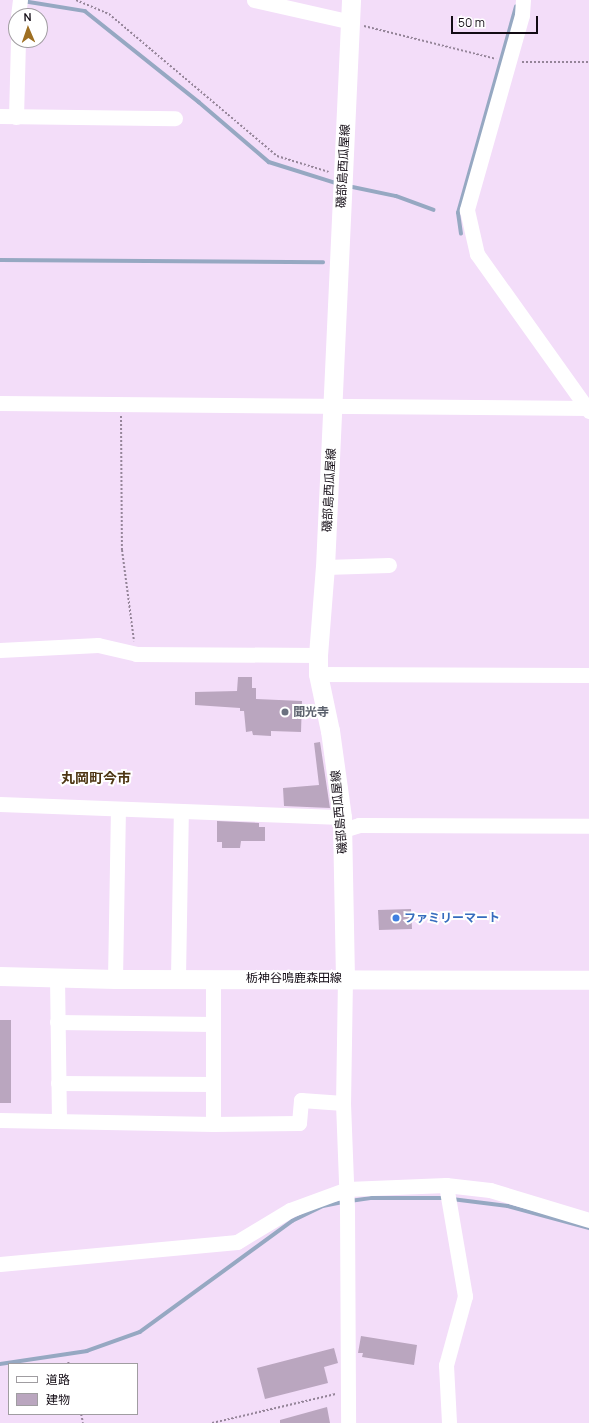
<!DOCTYPE html>
<meta charset="utf-8">
<style>
body{margin:0}
#map{position:relative;width:589px;height:1423px;overflow:hidden;background:#f3ddf9;font-family:Manrope,"Noto Sans JP",sans-serif}
div>[style]{position:absolute}
[style*='--x']{left:calc(var(--x)*1px);top:calc(var(--y)*1px);width:calc(var(--w)*1px);rotate:calc(var(--a)*1deg)}
.stream>*{height:3.5px;margin:-1.75px;padding:0 1.75px;transform-origin:1.75px;border-radius:1.75px;background:#96a8c2}
.building>*{inset:0;background:#baa6bf}
.path>*{height:2px;margin-top:-1px;transform-origin:0;background:repeating-linear-gradient(90deg,#958599 0 2px,transparent 0 4px)}
.minor>*{height:15px;margin:-7.5px;padding:0 7.5px;transform-origin:7.5px;border-radius:7.5px;background:#fff}
.major>*{height:19px;margin:-9.5px;padding:0 9.5px;transform-origin:9.5px;border-radius:9.5px;background:#fff}
.dots>*{width:11px;height:11px;translate:-50% -50%;box-sizing:border-box;border:2px solid #fff;border-radius:50%}
span{translate:-50% -50%;white-space:nowrap;text-align:center;line-height:1.15;-webkit-text-stroke:4px #fff;paint-order:stroke}
.street-label{font-size:12px;color:#120b14}
.worship-label{font-size:12px;color:#5b616d;font-weight:700}
.left{translate:0 -50%;text-align:left}
.shop-label{font-size:12px;color:#366cbe;font-weight:700}
.quarter-label{font-size:14px;color:#4d3613;font-weight:700}
.legend{position:absolute;left:8px;top:1363px;width:130px;height:52px;box-sizing:border-box;background:#fff;border:1px solid #a09da1;margin:0;padding:5px 7px;list-style:none;font-size:12px;color:#120b14}
.legend li{display:flex;align-items:center;gap:8px;height:20px}
.legend b{width:20px;border:1px solid #a09da1}
.north{position:absolute;left:8px;top:8px;width:40px;height:40px;box-sizing:border-box;background:#fff;border:1px solid #a09da1;border-radius:50%;rotate:358deg;font-size:11px;font-weight:700;line-height:16px;text-align:center;color:#120b14}
.north::after{content:'';display:block;margin:auto;width:14px;height:18px;background:#9e6f22;clip-path:polygon(50% 0,100% 100%,50% 72%,0 100%)}
.scale{position:absolute;left:451px;top:16px;width:87px;height:18px;box-sizing:border-box;border:2px solid #120b14;border-top:0;padding-left:5px;font-size:12px;line-height:14px;white-space:nowrap;color:#120b14;-webkit-text-stroke:3px #fff;paint-order:stroke}
</style>
<div id="map">
<div class="stream">
<i style="--x:23;--y:1;--w:63;--a:9.2"></i>
<i style="--x:85;--y:11;--w:146;--a:38.6"></i>
<i style="--x:199;--y:102;--w:92;--a:40.6"></i>
<i style="--x:269;--y:162;--w:70;--a:17.4"></i>
<i style="--x:348;--y:186;--w:49;--a:11.8"></i>
<i style="--x:396;--y:196;--w:40;--a:20.2"></i>
<i style="--x:461;--y:234;--w:21;--a:-98"></i>
<i style="--x:458;--y:213;--w:214;--a:-74.3"></i>
<i style="--x:0;--y:260;--w:323;--a:0.4"></i>
<i style="--x:452;--y:1199;--w:56;--a:7.1"></i>
<i style="--x:508;--y:1206;--w:84;--a:15.2"></i>
<i style="--x:350;--y:1201;--w:22;--a:-8"></i>
<i style="--x:372;--y:1198;--w:71;--a:0"></i>
<i style="--x:0;--y:1364;--w:88;--a:-8.5"></i>
<i style="--x:87;--y:1351;--w:56;--a:-19.7"></i>
<i style="--x:140;--y:1332;--w:188;--a:-36.1"></i>
<i style="--x:292;--y:1221;--w:34;--a:-26"></i>
<i style="--x:323;--y:1206;--w:21;--a:-11"></i>
</div>
<div class="building">
<i style="clip-path:polygon(238px 677px,252px 677px,252px 688px,256px 688px,256px 699px,302px 701px,301px 732px,271px 731px,271px 736px,253px 735px,252px 731px,246px 732px,244px 711px,240px 711px,240px 708px,195px 705px,195px 692px,237px 691px)"></i>
<i style="clip-path:polygon(320px 742px,330px 808px,284px 806px,283px 788px,319px 785px,314px 743px)"></i>
<i style="clip-path:polygon(217px 821px,259px 823px,259px 827px,265px 827px,265px 841px,241px 841px,240px 848px,222px 848px,222px 842px,217px 842px)"></i>
<i style="clip-path:polygon(411px 909px,412px 929px,379px 930px,378px 910px)"></i>
<i style="clip-path:polygon(0 1020px,11px 1020px,11px 1103px,0 1103px)"></i>
<i style="clip-path:polygon(361px 1336px,417px 1345px,414px 1365px,362px 1357px,363px 1353px,358px 1353px)"></i>
<i style="clip-path:polygon(334px 1348px,338px 1363px,324px 1367px,328px 1383px,265px 1399px,257px 1368px)"></i>
<i style="clip-path:polygon(327px 1407px,330px 1423px,280px 1423px,280px 1420px)"></i>
</div>
<div class="path">
<i style="--x:76;--y:0;--w:36;--a:23"></i>
<i style="--x:109;--y:14;--w:220;--a:40.2"></i>
<i style="--x:277;--y:156;--w:54;--a:17.1"></i>
<i style="--x:364;--y:26;--w:136;--a:14"></i>
<i style="--x:522;--y:62;--w:67;--a:0"></i>
<i style="--x:121;--y:416;--w:134;--a:89.6"></i>
<i style="--x:122;--y:550;--w:92;--a:82.5"></i>
<i style="--x:68;--y:1362;--w:2;--a:63"></i>
<i style="--x:81;--y:1414;--w:9;--a:77"></i>
<i style="--x:212;--y:1423;--w:127;--a:-13.2"></i>
</div>
<div class="minor">
<i style="--x:254;--y:0;--w:100;--a:12.7"></i>
<i style="--x:523;--y:0;--w:15;--a:94"></i>
<i style="--x:522;--y:15;--w:203;--a:105.8"></i>
<i style="--x:467;--y:210;--w:45;--a:77.2"></i>
<i style="--x:477;--y:254;--w:193;--a:54.5"></i>
<i style="--x:18;--y:16;--w:16;--a:-83"></i>
<i style="--x:0;--y:116;--w:175;--a:0.7"></i>
<i style="--x:16;--y:117;--w:77;--a:-88.5"></i>
<i style="--x:0;--y:403;--w:589;--a:0.49"></i>
<i style="--x:325;--y:567;--w:64;--a:-1.8"></i>
<i style="--x:0;--y:650;--w:98;--a:-2.9"></i>
<i style="--x:98;--y:645;--w:39;--a:13"></i>
<i style="--x:136;--y:654;--w:182;--a:0.3"></i>
<i style="--x:318;--y:674;--w:271;--a:0.2"></i>
<i style="--x:0;--y:804;--w:342;--a:2.2"></i>
<i style="--x:343;--y:830;--w:17;--a:-17"></i>
<i style="--x:359;--y:825;--w:230;--a:0.2"></i>
<i style="--x:57;--y:977;--w:144;--a:89.2"></i>
<i style="--x:178;--y:977;--w:165;--a:-89"></i>
<i style="--x:345;--y:978;--w:125;--a:90.9"></i>
<i style="--x:343;--y:1103;--w:106;--a:87.8"></i>
<i style="--x:347;--y:1209;--w:214;--a:89.7"></i>
<i style="--x:115;--y:979;--w:170;--a:-89"></i>
<i style="--x:57;--y:1022;--w:155;--a:0.7"></i>
<i style="--x:58;--y:1083;--w:155;--a:0.4"></i>
<i style="--x:0;--y:1120;--w:213;--a:1.1"></i>
<i style="--x:213;--y:1124;--w:146;--a:-90"></i>
<i style="--x:213;--y:1124;--w:86;--a:-0.7"></i>
<i style="--x:299;--y:1123;--w:23;--a:-85"></i>
<i style="--x:301;--y:1100;--w:42;--a:4.1"></i>
<i style="--x:446;--y:1185;--w:113;--a:80.3"></i>
<i style="--x:465;--y:1296;--w:72;--a:105.4"></i>
<i style="--x:446;--y:1365;--w:58;--a:87"></i>
<i style="--x:0;--y:1264;--w:238;--a:-5.3"></i>
<i style="--x:237;--y:1242;--w:62;--a:-31.1"></i>
<i style="--x:290;--y:1210;--w:61;--a:-20.2"></i>
<i style="--x:347;--y:1189;--w:99;--a:-2.3"></i>
<i style="--x:446;--y:1185;--w:44;--a:6.5"></i>
<i style="--x:490;--y:1190;--w:103;--a:16.9"></i>
</div>
<div class="major">
<i style="--x:0;--y:976;--w:115;--a:1.5"></i>
<i style="--x:115;--y:979;--w:474;--a:0.1"></i>
<i style="--x:345;--y:978;--w:161;--a:-91.1"></i>
<i style="--x:342;--y:817;--w:87;--a:-97.9"></i>
<i style="--x:330;--y:731;--w:58;--a:-101.9"></i>
<i style="--x:318;--y:674;--w:19;--a:-90"></i>
<i style="--x:318;--y:655;--w:88;--a:-85.5"></i>
<i style="--x:325;--y:567;--w:568;--a:-87.37"></i>
</div>
<div class="dots">
<i style="left:285px;top:712px;background:#6b7280"></i>
<i style="left:396px;top:918px;background:#3f7fe0"></i>
</div>
<div class="street-label">
<span style="left:343px;top:166px;rotate:-87deg">磯部島西瓜屋線</span>
<span style="left:329px;top:490px;rotate:-87deg">磯部島西瓜屋線</span>
<span style="left:339px;top:812px;rotate:-95deg">磯部島西瓜屋線</span>
<span style="left:294px;top:978px">栃神谷鳴鹿森田線</span>
</div>
<div class="worship-label">
<span class="left" style="left:293px;top:712px">聞光寺</span>
</div>
<div class="shop-label">
<span class="left" style="left:404px;top:918px">ファミリーマート</span>
</div>
<div class="quarter-label">
<span style="left:96px;top:778px">丸岡町今市</span>
</div>
<ul class="legend">
<li><b style="height:5px;background:#fff"></b>道路</li>
<li><b style="height:11px;background:#baa6bf"></b>建物</li>
</ul>
<div class="north">N</div>
<div class="scale">50 m</div>
</div>
